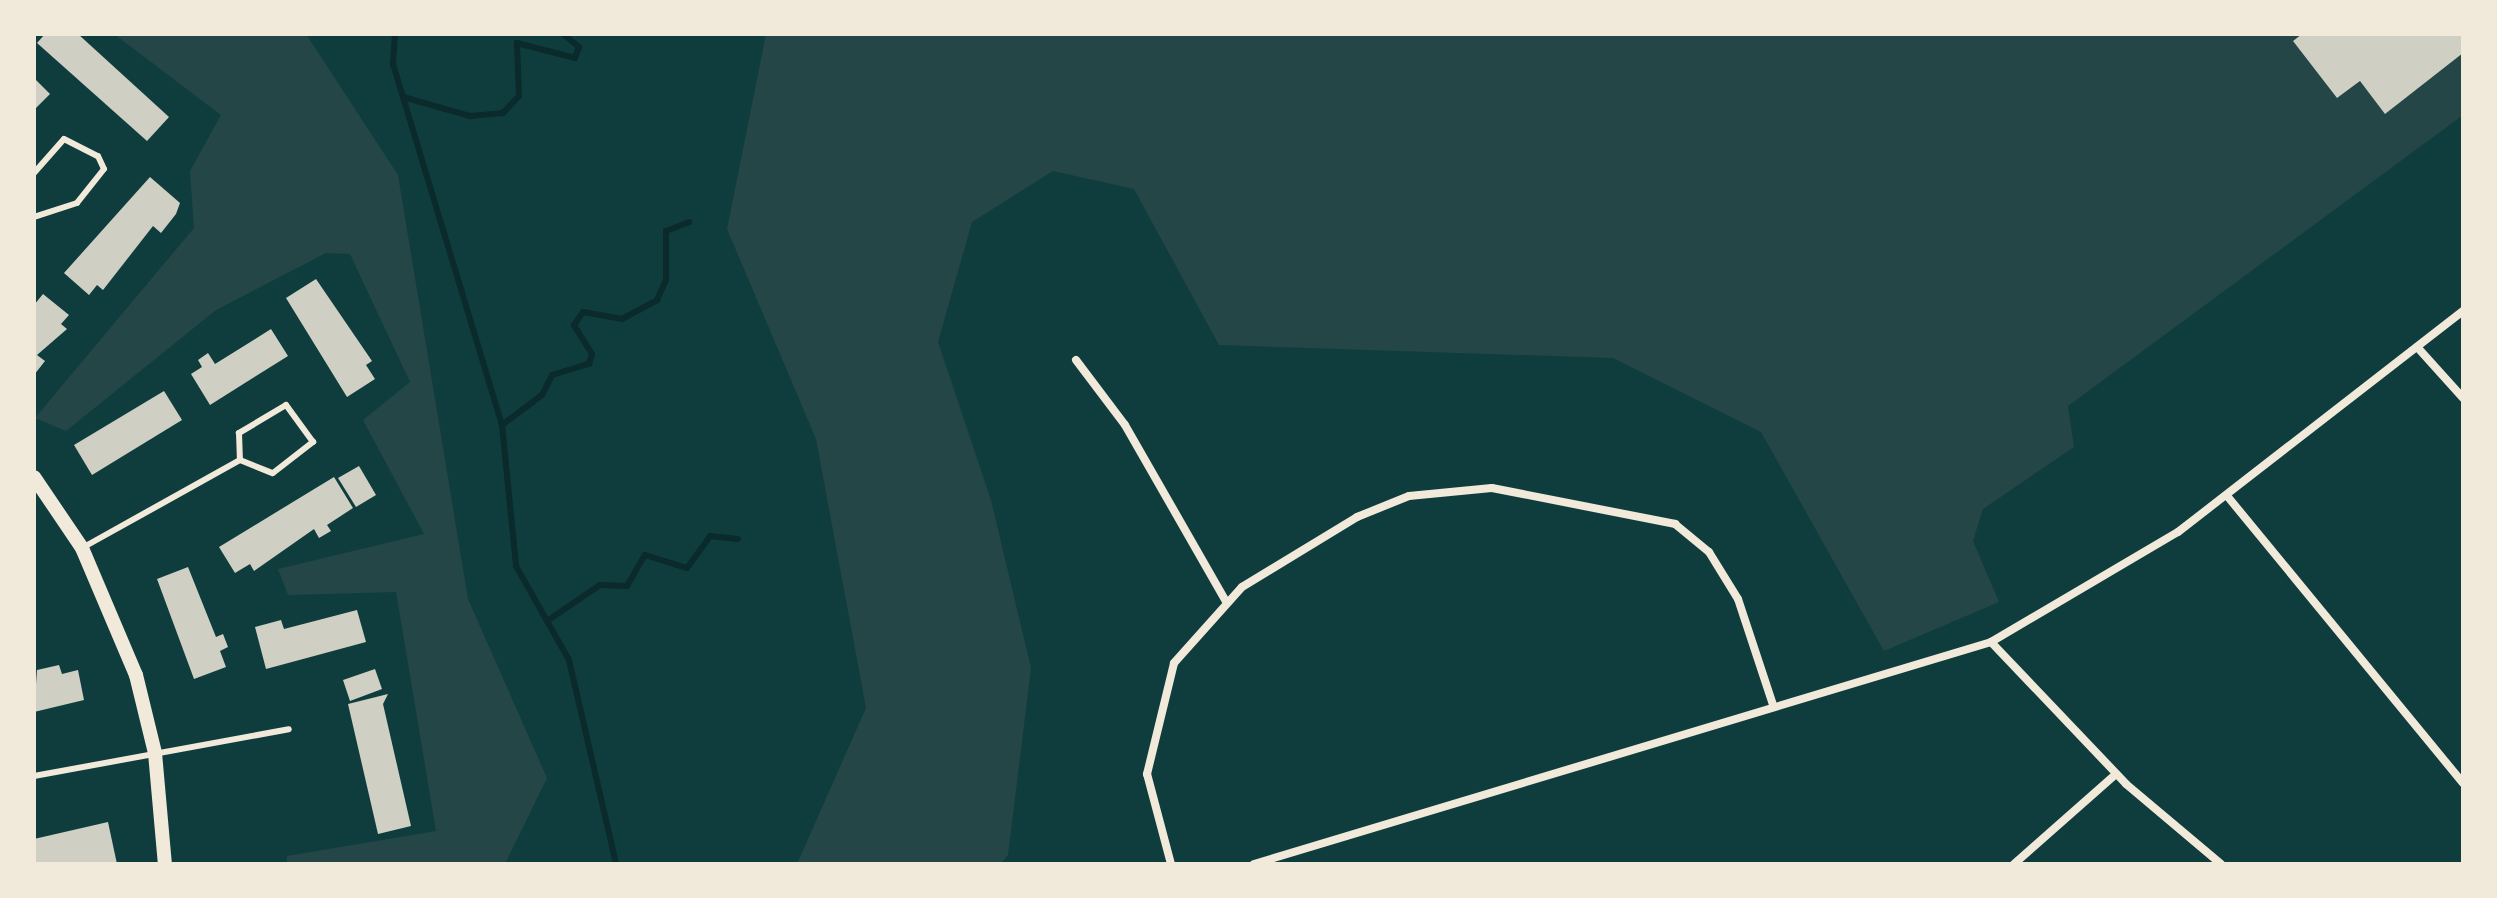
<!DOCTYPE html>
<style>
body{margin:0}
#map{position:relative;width:2497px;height:898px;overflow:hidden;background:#0f3d3e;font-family:Rubik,sans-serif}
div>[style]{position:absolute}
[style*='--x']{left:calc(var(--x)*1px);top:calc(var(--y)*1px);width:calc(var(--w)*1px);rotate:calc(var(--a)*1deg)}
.green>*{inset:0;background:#244646}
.stream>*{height:6px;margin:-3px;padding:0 3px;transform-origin:3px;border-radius:3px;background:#0a2a2b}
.building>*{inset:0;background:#cfcfc3}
.service>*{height:6px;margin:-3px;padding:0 3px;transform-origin:3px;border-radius:3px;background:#f1e9da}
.minor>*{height:8px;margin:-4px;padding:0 4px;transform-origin:4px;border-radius:4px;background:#f1e9da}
.tertiary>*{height:14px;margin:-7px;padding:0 7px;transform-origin:7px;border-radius:7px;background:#f1e9da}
span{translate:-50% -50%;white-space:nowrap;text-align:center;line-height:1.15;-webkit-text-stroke:7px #f1e9da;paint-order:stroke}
.frame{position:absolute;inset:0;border:36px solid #f1e9da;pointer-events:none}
</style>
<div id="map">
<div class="green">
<i style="clip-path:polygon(114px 34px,306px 34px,398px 175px,468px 599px,547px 778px,505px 864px,287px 864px,287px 856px,436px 831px,396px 592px,288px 595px,278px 569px,424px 534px,363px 420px,410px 382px,350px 254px,326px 253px,216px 310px,66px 431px,35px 418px,194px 228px,190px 171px,221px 115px)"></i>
<i style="clip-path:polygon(766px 34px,2302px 34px,2294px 41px,2337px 98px,2360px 81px,2385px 113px,2463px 53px,2463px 115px,2068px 406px,2074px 447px,1983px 509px,1973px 541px,1999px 602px,1884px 651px,1761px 432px,1613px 358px,1219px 345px,1134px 189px,1053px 171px,972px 222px,938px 342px,991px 500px,1031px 668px,1008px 855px,1000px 864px,797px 864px,866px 708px,816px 439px,727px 229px)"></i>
</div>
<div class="stream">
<i style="--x:395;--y:34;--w:30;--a:94"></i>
<i style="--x:393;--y:64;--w:377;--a:73.2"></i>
<i style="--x:502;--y:425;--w:142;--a:84.3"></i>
<i style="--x:516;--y:566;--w:108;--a:60.6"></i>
<i style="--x:569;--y:660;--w:209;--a:77"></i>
<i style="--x:403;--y:97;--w:70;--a:15.8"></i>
<i style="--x:470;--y:116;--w:33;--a:-5"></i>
<i style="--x:503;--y:113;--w:23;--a:-47"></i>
<i style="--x:519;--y:96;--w:53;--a:-92.2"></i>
<i style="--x:517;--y:43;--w:60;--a:14.5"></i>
<i style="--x:575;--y:58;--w:12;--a:-70"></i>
<i style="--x:579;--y:47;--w:21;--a:-141"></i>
<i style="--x:502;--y:425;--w:50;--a:-36.9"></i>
<i style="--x:542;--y:395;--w:22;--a:-63"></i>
<i style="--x:552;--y:375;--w:39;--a:-17"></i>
<i style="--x:589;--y:364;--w:10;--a:-73"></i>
<i style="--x:592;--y:354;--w:34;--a:-122"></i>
<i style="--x:574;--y:325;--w:16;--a:-55"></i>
<i style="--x:583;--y:312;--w:40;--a:10"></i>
<i style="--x:622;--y:319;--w:40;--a:-28"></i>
<i style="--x:657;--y:300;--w:22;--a:-66"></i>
<i style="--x:666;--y:280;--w:49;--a:-90"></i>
<i style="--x:666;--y:231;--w:25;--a:-21"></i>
<i style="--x:547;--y:621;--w:64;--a:-34.2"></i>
<i style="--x:600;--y:585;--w:27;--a:2"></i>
<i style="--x:627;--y:586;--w:36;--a:-60"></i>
<i style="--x:645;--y:555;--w:44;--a:17.2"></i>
<i style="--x:687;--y:568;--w:39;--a:-54"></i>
<i style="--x:710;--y:536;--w:28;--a:6"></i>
</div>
<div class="building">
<i style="clip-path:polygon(45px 34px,78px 34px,169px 117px,147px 141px,37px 43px)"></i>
<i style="clip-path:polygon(2302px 34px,2463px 34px,2463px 53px,2385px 114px,2360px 81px,2337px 98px,2293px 41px)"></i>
<i style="clip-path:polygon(34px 78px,50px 94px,34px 110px)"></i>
<i style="clip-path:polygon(150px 177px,180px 203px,176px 214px,161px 233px,153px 226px,103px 290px,97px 285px,89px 295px,64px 273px)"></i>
<i style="clip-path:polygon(316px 279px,372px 361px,366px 365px,375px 379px,347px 397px,286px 298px)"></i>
<i style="clip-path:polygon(43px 294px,69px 315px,61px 324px,67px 329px,37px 355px,45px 361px,34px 375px,34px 305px)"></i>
<i style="clip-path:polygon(271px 329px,288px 356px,210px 405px,191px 374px,202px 367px,198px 360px,208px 353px,215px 364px)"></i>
<i style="clip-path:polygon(164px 391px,182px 420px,92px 475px,74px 445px)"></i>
<i style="clip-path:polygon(359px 466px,376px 495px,356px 507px,338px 478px)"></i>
<i style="clip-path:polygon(334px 477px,353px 508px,327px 525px,331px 531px,319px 538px,314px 529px,254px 571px,250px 564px,235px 573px,219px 547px)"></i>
<i style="clip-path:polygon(188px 567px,216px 637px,223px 634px,228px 647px,220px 651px,226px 667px,194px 679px,157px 579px)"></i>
<i style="clip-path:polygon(357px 610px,366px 642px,266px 669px,255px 627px,281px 620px,284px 629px)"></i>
<i style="clip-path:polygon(59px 665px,62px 674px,78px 670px,84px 700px,34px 712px,37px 670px)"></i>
<i style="clip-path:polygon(375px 669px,382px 689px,350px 701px,343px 680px)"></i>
<i style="clip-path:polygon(388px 694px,383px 704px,411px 826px,378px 834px,348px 704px)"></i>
<i style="clip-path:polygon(108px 822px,117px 864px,34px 864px,34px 839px)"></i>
</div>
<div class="service">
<i style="--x:34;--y:173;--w:45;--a:-48.6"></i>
<i style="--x:64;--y:139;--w:38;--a:27"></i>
<i style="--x:98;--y:156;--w:14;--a:65"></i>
<i style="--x:104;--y:169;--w:43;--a:128.5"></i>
<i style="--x:77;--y:203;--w:45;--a:162"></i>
<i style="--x:82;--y:548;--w:181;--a:-29.1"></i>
<i style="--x:240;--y:460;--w:35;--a:22"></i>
<i style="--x:273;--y:473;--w:51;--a:-37.8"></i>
<i style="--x:313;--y:442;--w:46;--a:-126.1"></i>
<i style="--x:286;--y:405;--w:55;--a:149.2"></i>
<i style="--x:239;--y:433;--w:27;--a:88"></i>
<i style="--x:34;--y:776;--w:259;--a:-10.4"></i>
</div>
<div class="minor">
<i style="--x:2418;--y:348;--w:67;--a:48"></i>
<i style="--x:1076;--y:360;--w:81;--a:53"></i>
<i style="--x:1125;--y:425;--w:203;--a:60.2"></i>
<i style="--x:2228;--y:497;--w:370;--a:50.6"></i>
<i style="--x:1991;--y:642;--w:196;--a:46.4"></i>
<i style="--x:2126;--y:784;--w:124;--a:40.1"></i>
<i style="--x:1171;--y:864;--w:93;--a:-104.9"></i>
<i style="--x:1147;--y:774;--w:114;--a:-76.3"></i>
<i style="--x:1174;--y:663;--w:102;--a:-48.2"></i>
<i style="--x:1242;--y:587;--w:135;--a:-31.3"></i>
<i style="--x:1357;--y:517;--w:56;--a:-22"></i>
<i style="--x:1409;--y:496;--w:83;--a:-5.5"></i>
<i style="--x:1492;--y:488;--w:187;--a:11.1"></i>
<i style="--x:1675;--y:524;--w:44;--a:39.5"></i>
<i style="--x:1709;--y:552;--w:55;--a:58.3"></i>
<i style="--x:1738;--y:599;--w:112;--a:71.7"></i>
<i style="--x:1254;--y:864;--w:770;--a:-16.76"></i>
<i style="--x:1991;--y:642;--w:217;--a:-30.5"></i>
<i style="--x:2178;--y:532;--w:361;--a:-37.8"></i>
<i style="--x:2014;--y:864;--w:136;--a:-41.4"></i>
</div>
<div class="tertiary">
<i style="--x:34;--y:477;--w:86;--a:55.9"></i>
<i style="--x:82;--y:548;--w:138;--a:67"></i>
<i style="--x:136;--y:675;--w:80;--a:76.3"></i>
<i style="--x:155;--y:753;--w:111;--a:84.9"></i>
</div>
<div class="frame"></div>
</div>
